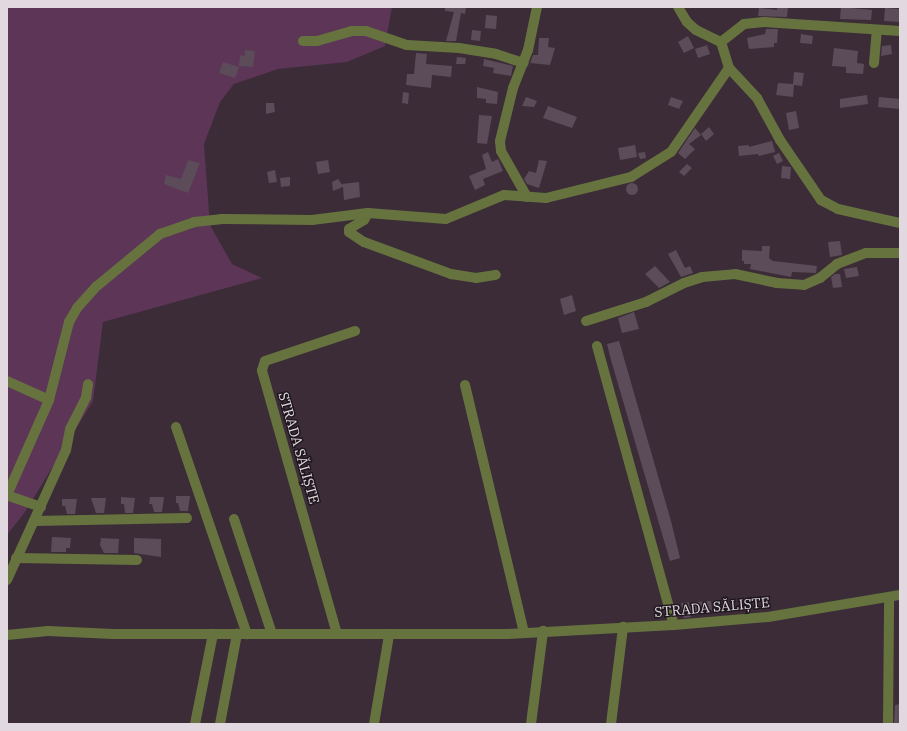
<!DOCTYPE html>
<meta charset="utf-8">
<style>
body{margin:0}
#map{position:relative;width:907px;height:731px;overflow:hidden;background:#3b2c38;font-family:"IBM Plex Serif",serif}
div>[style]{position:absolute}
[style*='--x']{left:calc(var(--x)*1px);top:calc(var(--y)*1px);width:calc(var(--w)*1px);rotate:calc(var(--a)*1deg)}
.green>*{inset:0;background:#5c3557}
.building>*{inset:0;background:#5c4c59}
.round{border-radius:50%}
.minor>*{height:10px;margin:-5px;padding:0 5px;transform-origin:5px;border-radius:5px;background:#66733e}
span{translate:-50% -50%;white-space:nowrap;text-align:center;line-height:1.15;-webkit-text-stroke:3px #1e171d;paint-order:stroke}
.street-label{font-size:14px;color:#e2d8e0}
.frame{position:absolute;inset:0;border:8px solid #e2d8e0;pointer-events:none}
</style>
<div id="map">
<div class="green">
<i style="clip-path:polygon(7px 7px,392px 7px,385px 46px,347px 62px,278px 69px,234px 84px,220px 102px,204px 144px,210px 225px,232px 264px,262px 278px,103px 322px,93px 401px,25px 512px,7px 535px)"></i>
</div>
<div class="building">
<i style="clip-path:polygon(445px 7px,466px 7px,465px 14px,461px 13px,456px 41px,446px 41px,454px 12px,445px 11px)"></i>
<i style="clip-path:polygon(777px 7px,788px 7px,787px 17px,758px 16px,759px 8px,777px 10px)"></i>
<i style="clip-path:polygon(841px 7px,872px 10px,871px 20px,840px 19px)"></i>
<i style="clip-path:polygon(885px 8px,900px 9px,900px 22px,884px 21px)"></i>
<i style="clip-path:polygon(486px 15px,497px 16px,496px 29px,485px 28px)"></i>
<i style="clip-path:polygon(766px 29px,778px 29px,777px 43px,774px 43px,774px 47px,749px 49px,747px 38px,765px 34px)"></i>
<i style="clip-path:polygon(472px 30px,481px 31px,480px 41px,471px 40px)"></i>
<i style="clip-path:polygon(801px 34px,813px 36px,812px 44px,800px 43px)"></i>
<i style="clip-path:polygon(688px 36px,694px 48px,684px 53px,678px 42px)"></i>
<i style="clip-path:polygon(539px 38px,549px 38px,548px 47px,555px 48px,550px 65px,530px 63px,533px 55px,538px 55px)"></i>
<i style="clip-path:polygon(707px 45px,710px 54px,698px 58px,695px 49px)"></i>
<i style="clip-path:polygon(891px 45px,892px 54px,881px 56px,882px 46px)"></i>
<i style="clip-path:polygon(834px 48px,858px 51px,857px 63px,864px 64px,863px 74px,846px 73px,846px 67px,832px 66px)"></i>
<i style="clip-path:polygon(245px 50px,255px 51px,253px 67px,239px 66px,240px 55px,245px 56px)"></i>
<i style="clip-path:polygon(416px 53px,427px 54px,426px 64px,452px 66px,451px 77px,432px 75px,431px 88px,406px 85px,407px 74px,414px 74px)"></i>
<i style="clip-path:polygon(457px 57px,466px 58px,465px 64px,456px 64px)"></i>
<i style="clip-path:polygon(484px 59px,513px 66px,511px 76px,493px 73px,494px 68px,483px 66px)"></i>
<i style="clip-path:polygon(223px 62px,239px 67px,235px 78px,219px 73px)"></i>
<i style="clip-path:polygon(794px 72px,804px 73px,802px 86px,794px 85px,793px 97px,776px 95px,778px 83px,793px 84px)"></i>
<i style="clip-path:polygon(477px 87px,498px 92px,497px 104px,486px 103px,486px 99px,477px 98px)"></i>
<i style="clip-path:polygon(403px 92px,409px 93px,408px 104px,402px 103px)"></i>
<i style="clip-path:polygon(867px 95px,868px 104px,840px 108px,840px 99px)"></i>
<i style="clip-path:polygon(526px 97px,537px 101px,534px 107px,522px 106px)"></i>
<i style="clip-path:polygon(671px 97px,683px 101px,679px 109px,668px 105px)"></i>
<i style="clip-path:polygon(879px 97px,900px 99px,900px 109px,878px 107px)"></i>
<i style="clip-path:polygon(266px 103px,274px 103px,275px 112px,266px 114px)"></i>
<i style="clip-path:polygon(548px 106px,577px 117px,572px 128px,543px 118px)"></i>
<i style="clip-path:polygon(796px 111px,799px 128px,789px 130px,786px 113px)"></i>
<i style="clip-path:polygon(479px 115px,492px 116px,487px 144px,477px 143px)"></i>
<i style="clip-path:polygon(709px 127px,714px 134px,706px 141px,701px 134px)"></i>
<i style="clip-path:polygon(695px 128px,701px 135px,689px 144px,695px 149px,685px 159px,678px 153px)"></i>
<i style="clip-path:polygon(772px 141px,775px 152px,759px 156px,758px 154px,739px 156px,738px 146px,749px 145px,749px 147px)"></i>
<i style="clip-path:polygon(635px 145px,637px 157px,620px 160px,618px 148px)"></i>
<i style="clip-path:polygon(488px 152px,492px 162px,498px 159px,503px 171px,483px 179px,485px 185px,475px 190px,469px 176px,486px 169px,482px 155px)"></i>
<i style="clip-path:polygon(645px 152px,646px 158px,640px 159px,638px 153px)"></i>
<i style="clip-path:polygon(779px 153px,783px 161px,777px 164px,773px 156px)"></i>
<i style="clip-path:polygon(188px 160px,200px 163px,188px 193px,164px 184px,166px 175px,181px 179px)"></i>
<i style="clip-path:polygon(328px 160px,330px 172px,318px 174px,316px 162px)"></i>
<i style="clip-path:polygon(539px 160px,547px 161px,539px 188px,527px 184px,524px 179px,529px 171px,536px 173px)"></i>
<i style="clip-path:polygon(687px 164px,692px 168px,684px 176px,679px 172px)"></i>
<i style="clip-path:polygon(782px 166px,791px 167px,790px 179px,781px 178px)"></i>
<i style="clip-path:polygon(275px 170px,277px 182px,269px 183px,267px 172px)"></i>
<i style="clip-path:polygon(290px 177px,290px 186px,281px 187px,280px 178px)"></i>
<i style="clip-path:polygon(338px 179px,343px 186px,342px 184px,359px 182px,360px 197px,344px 200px,343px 187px,333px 191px,332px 182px)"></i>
<i class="round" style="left:626px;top:183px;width:12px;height:12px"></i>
<i style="clip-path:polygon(840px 241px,842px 255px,830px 257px,828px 242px)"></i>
<i style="clip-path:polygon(762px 246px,770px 246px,769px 258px,773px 261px,817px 266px,816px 273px,792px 272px,791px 277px,750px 269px,751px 264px,744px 264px,744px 261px,742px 261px,742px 250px,762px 251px)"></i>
<i style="clip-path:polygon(676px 250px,685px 268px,690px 266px,693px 273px,681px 277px,668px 254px)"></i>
<i style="clip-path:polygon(655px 266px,670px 282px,659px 288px,645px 274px)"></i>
<i style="clip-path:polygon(857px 267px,859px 276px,846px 278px,844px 269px)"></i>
<i style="clip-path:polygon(835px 274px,840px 274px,842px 287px,833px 288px,831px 277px)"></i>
<i style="clip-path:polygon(572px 295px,576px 311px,564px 315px,560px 299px)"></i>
<i style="clip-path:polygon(634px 312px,639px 329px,622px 333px,618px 318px)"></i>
<i style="clip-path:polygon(619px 341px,671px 521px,680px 558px,670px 561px,611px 360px,607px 344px)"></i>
<i style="clip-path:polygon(176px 496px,190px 496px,188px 511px,180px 511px,178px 503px,176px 503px)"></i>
<i style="clip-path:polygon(121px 497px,135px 498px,133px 513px,125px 513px,124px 504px,121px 504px)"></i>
<i style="clip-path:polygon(150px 497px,164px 497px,162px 512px,154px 512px,152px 504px,149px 504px)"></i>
<i style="clip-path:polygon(91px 498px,106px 498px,104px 513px,96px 513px)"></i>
<i style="clip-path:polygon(62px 499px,77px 499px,75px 514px,67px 514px,65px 506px,62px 506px)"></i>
<i style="clip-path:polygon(52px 537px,71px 538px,70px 548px,66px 548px,66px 552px,51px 552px)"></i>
<i style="clip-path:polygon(101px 538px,119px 539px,118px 553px,104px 553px,100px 545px)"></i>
<i style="clip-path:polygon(134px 538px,161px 539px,161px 557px,134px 553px)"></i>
<i style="clip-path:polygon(711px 601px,712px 611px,690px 613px,691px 617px,684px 618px,681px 603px)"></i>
<i style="clip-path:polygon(900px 704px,900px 724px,894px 724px,895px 705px)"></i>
</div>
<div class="minor">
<i style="--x:678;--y:7;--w:17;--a:59"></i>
<i style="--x:687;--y:22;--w:12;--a:42"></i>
<i style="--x:696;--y:30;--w:28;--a:26"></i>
<i style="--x:303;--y:41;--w:14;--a:0"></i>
<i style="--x:317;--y:41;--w:36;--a:-16"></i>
<i style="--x:352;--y:31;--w:14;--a:0"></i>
<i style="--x:366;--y:31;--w:43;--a:18.9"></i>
<i style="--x:407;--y:45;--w:52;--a:3.3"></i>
<i style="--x:459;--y:48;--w:37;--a:9"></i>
<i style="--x:496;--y:54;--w:29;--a:18"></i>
<i style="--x:721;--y:42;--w:29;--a:-38"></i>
<i style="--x:744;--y:24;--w:20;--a:-6"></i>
<i style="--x:764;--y:22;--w:136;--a:3.8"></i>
<i style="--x:874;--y:63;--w:32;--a:-85"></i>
<i style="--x:729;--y:68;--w:41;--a:47"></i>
<i style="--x:757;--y:98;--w:48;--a:61.3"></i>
<i style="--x:780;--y:140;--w:73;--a:55.7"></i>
<i style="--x:821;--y:200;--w:19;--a:28"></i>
<i style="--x:838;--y:209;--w:64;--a:12.7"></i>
<i style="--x:527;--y:197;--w:53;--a:-119.5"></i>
<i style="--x:501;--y:151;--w:10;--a:-96"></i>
<i style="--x:500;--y:141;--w:55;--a:-76.2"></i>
<i style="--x:513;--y:88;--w:41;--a:-68.5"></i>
<i style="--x:528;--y:50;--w:44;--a:-78.2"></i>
<i style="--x:368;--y:213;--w:8;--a:120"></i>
<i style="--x:364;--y:220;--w:17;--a:149"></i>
<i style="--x:349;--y:229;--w:3;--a:90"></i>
<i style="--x:349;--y:232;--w:18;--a:34"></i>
<i style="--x:364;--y:242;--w:93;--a:20.2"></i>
<i style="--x:451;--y:274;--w:25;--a:9"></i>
<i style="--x:476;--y:278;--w:20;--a:-9"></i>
<i style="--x:586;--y:321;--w:63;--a:-17.6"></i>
<i style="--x:646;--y:302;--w:42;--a:-26.6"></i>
<i style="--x:684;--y:283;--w:19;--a:-18"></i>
<i style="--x:702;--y:277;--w:33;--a:-5"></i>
<i style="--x:735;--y:274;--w:43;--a:12.1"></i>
<i style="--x:777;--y:283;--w:27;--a:4"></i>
<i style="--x:804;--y:285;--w:17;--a:-24"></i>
<i style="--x:820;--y:278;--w:22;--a:-39"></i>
<i style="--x:837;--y:264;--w:31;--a:-21"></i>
<i style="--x:866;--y:253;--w:34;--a:0"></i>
<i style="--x:597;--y:346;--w:289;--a:74.6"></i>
<i style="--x:7;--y:381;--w:46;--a:24.3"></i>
<i style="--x:465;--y:385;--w:255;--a:76.6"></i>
<i style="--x:176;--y:427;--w:219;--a:71.1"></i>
<i style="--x:41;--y:507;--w:36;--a:-161"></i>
<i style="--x:7;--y:495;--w:104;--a:-66.1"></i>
<i style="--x:49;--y:400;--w:81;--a:-75.6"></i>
<i style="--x:69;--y:322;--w:16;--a:-60"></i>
<i style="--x:77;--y:308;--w:30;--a:-48"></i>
<i style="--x:97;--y:286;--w:82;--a:-39.5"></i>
<i style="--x:160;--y:234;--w:36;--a:-19"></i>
<i style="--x:194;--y:222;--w:27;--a:-6"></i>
<i style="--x:221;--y:219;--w:91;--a:0.6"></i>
<i style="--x:312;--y:220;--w:56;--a:-7.1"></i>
<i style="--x:368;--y:213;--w:78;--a:4.4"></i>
<i style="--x:446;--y:219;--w:63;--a:-22.5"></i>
<i style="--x:504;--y:195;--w:42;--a:4.1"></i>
<i style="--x:546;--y:198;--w:88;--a:-13.9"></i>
<i style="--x:631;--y:177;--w:47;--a:-32"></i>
<i style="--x:671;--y:152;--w:102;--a:-55.4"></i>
<i style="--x:729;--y:68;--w:27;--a:-107"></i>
<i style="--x:234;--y:519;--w:121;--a:71.7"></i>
<i style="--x:34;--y:521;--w:153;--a:-1.1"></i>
<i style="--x:16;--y:558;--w:121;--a:0.9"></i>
<i style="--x:7;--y:580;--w:143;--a:-65.6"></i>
<i style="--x:66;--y:450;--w:21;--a:-79"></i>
<i style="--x:70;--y:429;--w:36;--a:-63"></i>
<i style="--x:86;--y:397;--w:13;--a:-81"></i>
<i style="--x:337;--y:634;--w:274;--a:-105.9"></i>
<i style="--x:262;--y:370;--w:9;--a:-72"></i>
<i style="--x:265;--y:361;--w:95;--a:-18.4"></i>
<i style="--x:7;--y:635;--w:41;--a:-5.6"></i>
<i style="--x:48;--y:631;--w:65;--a:2.6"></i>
<i style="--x:113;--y:634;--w:394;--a:0"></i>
<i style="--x:507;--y:634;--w:167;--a:-3.1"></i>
<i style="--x:674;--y:625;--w:94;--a:-4.9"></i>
<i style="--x:768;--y:617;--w:134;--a:-9.5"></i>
<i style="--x:195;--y:724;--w:92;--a:-78.7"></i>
<i style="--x:220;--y:724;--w:92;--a:-79.3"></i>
<i style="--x:374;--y:724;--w:90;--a:-80.4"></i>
<i style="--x:531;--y:724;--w:94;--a:-82.6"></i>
<i style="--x:611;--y:724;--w:98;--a:-82.9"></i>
<i style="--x:888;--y:724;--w:127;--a:-89.5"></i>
</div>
<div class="street-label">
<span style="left:299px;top:448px;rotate:74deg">STRADA SĂLIȘTE</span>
<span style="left:712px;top:607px;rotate:-5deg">STRADA SĂLIȘTE</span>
</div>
<div class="frame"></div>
</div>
